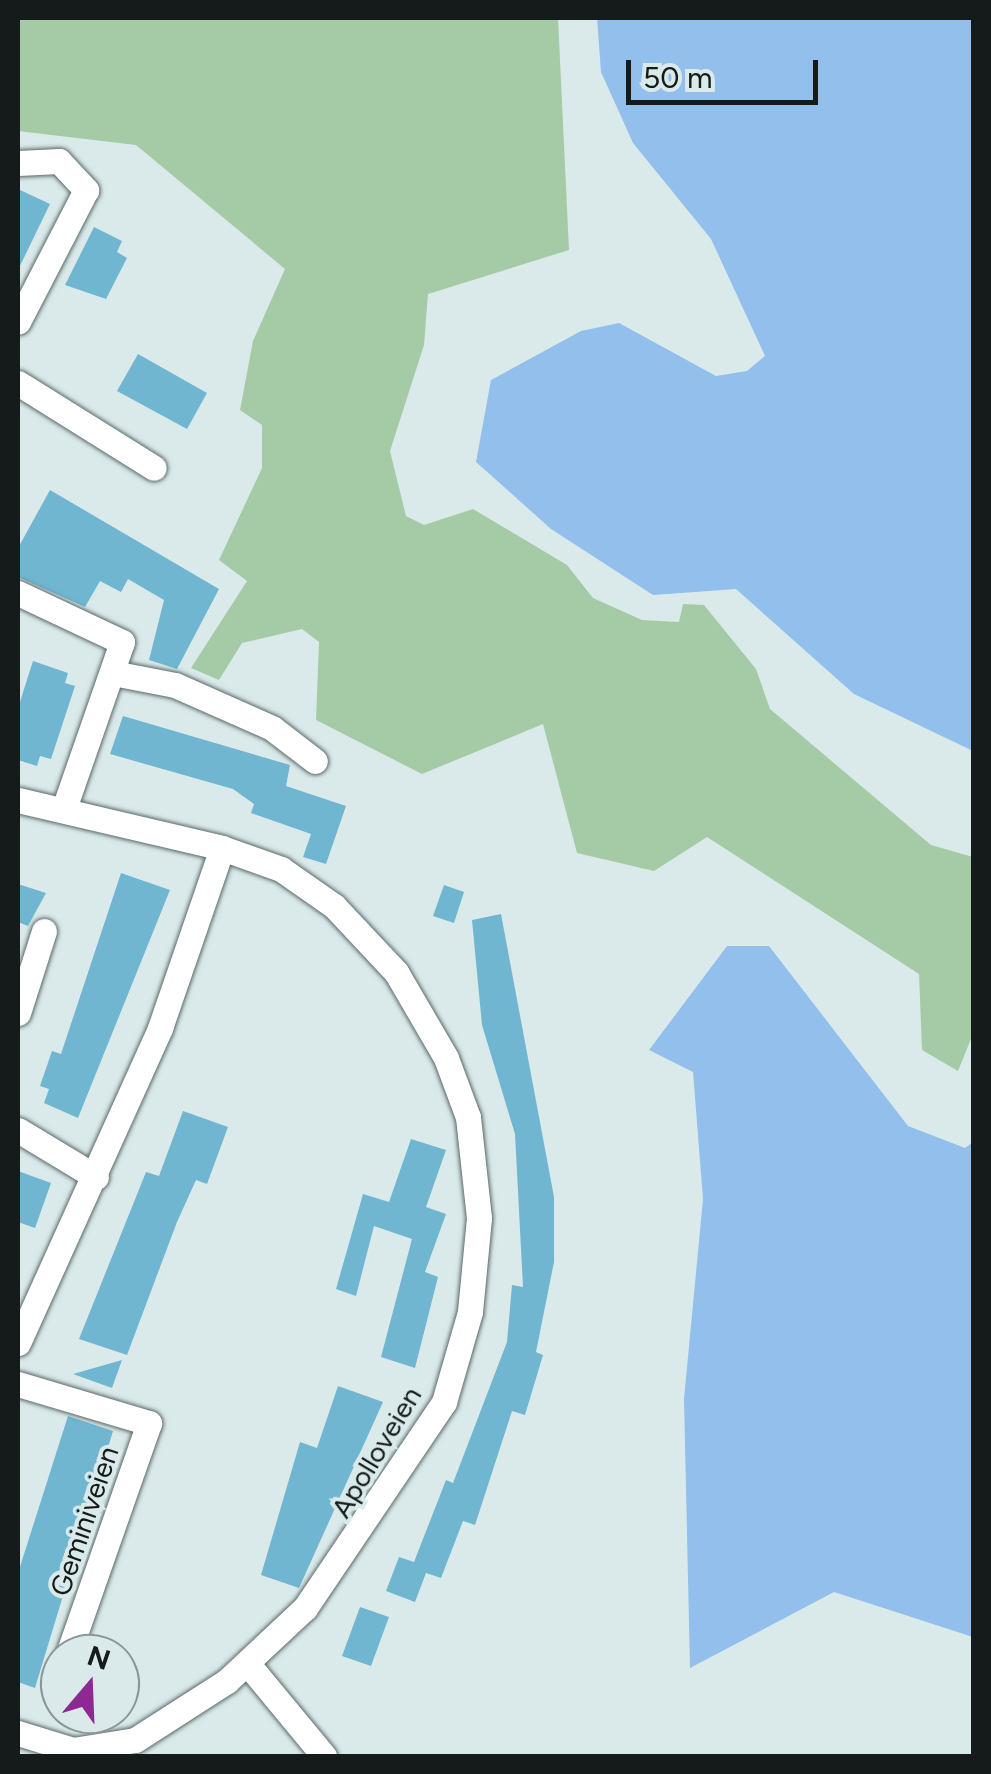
<!DOCTYPE html>
<style>
body{margin:0}
#map{position:relative;width:991px;height:1774px;overflow:hidden;background:#daeaeb;font-family:Figtree,sans-serif}
div>[style]{position:absolute}
[style*='--x']{left:calc(var(--x)*1px);top:calc(var(--y)*1px);width:calc(var(--w)*1px);rotate:calc(var(--a)*1deg)}
.green>*{inset:0;background:#a4cba6}
.water>*{inset:0;background:#92bfeb}
.building>*{inset:0;background:#70b6d0}
.roads{filter:drop-shadow(0 0 2px #5a6868) drop-shadow(0 0 2px #5a6868)}
.minor>*{height:25px;margin:-12.5px;padding:0 12.5px;transform-origin:12.5px;border-radius:12.5px;background:#fff}
span{translate:-50% -50%;white-space:nowrap;text-align:center;line-height:1.15;-webkit-text-stroke:8px #daeaeb;paint-order:stroke}
.street-label{font-size:28px;color:#151a1a}
.frame{position:absolute;inset:0;border:20px solid #151a1a;pointer-events:none}
.north{position:absolute;left:40px;top:1634px;width:100px;height:100px;box-sizing:border-box;background:#daeaeb;border:2px solid #8b9797;border-radius:50%;rotate:19deg;font-size:28px;font-weight:700;line-height:40px;text-align:center;color:#151a1a}
.north::after{content:'';display:block;margin:auto;width:35px;height:45px;background:#8c2992;clip-path:polygon(50% 0,100% 100%,50% 72%,0 100%)}
.scale{position:absolute;left:626px;top:60px;width:192px;height:45px;box-sizing:border-box;border:5px solid #151a1a;border-top:0;padding-left:12px;font-size:30px;line-height:35px;white-space:nowrap;color:#151a1a;-webkit-text-stroke:8px #daeaeb;paint-order:stroke}
</style>
<div id="map">
<div class="green">
<i style="clip-path:polygon(18px 18px,558px 18px,569px 250px,428px 294px,424px 345px,390px 451px,406px 516px,424px 525px,473px 509px,567px 565px,593px 598px,642px 620px,679px 622px,683px 604px,704px 605px,756px 669px,770px 709px,931px 845px,973px 857px,973px 1034px,958px 1071px,922px 1050px,919px 974px,707px 837px,654px 871px,577px 853px,543px 724px,422px 774px,316px 720px,319px 642px,302px 629px,242px 643px,219px 680px,191px 668px,247px 581px,219px 560px,262px 468px,262px 425px,240px 410px,253px 341px,285px 269px,136px 145px,18px 131px)"></i>
</div>
<div class="water">
<i style="clip-path:polygon(597px 18px,973px 18px,973px 751px,854px 694px,736px 589px,653px 595px,551px 529px,476px 462px,491px 380px,581px 331px,619px 323px,716px 376px,747px 371px,765px 356px,711px 239px,633px 143px,601px 72px)"></i>
<i style="clip-path:polygon(727px 946px,769px 946px,908px 1126px,965px 1148px,973px 1142px,973px 1637px,834px 1592px,690px 1668px,684px 1399px,703px 1199px,693px 1072px,649px 1050px)"></i>
</div>
<div class="building">
<i style="clip-path:polygon(18px 189px,50px 204px,18px 270px)"></i>
<i style="clip-path:polygon(94px 227px,122px 241px,117px 252px,127px 258px,106px 299px,65px 285px)"></i>
<i style="clip-path:polygon(138px 354px,207px 393px,187px 429px,117px 391px)"></i>
<i style="clip-path:polygon(50px 490px,219px 589px,177px 669px,149px 660px,164px 600px,128px 579px,121px 592px,100px 581px,85px 607px,18px 577px,18px 548px)"></i>
<i style="clip-path:polygon(33px 661px,68px 673px,65px 683px,75px 686px,51px 759px,40px 756px,37px 766px,18px 760px,18px 708px)"></i>
<i style="clip-path:polygon(123px 716px,290px 765px,286px 786px,346px 806px,326px 864px,303px 857px,311px 834px,251px 813px,254px 804px,233px 789px,110px 754px)"></i>
<i style="clip-path:polygon(121px 873px,170px 890px,78px 1118px,44px 1103px,49px 1089px,40px 1086px,52px 1051px,61px 1054px)"></i>
<i style="clip-path:polygon(18px 884px,46px 893px,28px 926px,18px 922px)"></i>
<i style="clip-path:polygon(444px 885px,464px 892px,454px 923px,433px 916px)"></i>
<i style="clip-path:polygon(501px 914px,554px 1197px,554px 1262px,536px 1352px,543px 1355px,525px 1415px,512px 1411px,475px 1525px,463px 1521px,441px 1578px,426px 1573px,415px 1602px,386px 1591px,399px 1557px,414px 1562px,446px 1480px,453px 1483px,507px 1342px,512px 1285px,523px 1287px,515px 1134px,482px 1025px,472px 920px)"></i>
<i style="clip-path:polygon(183px 1111px,228px 1127px,207px 1184px,196px 1180px,177px 1222px,127px 1355px,79px 1339px,146px 1172px,159px 1176px)"></i>
<i style="clip-path:polygon(411px 1139px,446px 1150px,426px 1207px,446px 1214px,425px 1272px,438px 1277px,415px 1368px,381px 1357px,412px 1239px,374px 1226px,356px 1296px,336px 1289px,363px 1194px,389px 1202px)"></i>
<i style="clip-path:polygon(18px 1171px,51px 1183px,35px 1228px,18px 1222px)"></i>
<i style="clip-path:polygon(122px 1360px,112px 1388px,73px 1374px)"></i>
<i style="clip-path:polygon(338px 1386px,383px 1402px,299px 1588px,261px 1575px,300px 1442px,317px 1448px)"></i>
<i style="clip-path:polygon(68px 1416px,113px 1431px,35px 1688px,18px 1682px,18px 1573px)"></i>
<i style="clip-path:polygon(360px 1607px,389px 1617px,371px 1666px,342px 1656px)"></i>
</div>
<div class="roads">
<div class="minor">
<i style="--x:18;--y:163;--w:41;--a:-2.8"></i>
<i style="--x:59;--y:161;--w:40;--a:47"></i>
<i style="--x:86;--y:190;--w:148;--a:117.3"></i>
<i style="--x:18;--y:383;--w:160;--a:32"></i>
<i style="--x:18;--y:593;--w:115;--a:25.2"></i>
<i style="--x:122;--y:642;--w:177;--a:109.2"></i>
<i style="--x:113;--y:673;--w:63;--a:11"></i>
<i style="--x:175;--y:685;--w:106;--a:23.9"></i>
<i style="--x:272;--y:728;--w:54;--a:37.5"></i>
<i style="--x:18;--y:800;--w:210;--a:13.2"></i>
<i style="--x:222;--y:848;--w:63;--a:19.6"></i>
<i style="--x:281;--y:869;--w:65;--a:34.9"></i>
<i style="--x:334;--y:906;--w:91;--a:46.8"></i>
<i style="--x:396;--y:972;--w:99;--a:59.8"></i>
<i style="--x:446;--y:1058;--w:63;--a:69.6"></i>
<i style="--x:468;--y:1117;--w:102;--a:83.8"></i>
<i style="--x:479;--y:1218;--w:94;--a:95.5"></i>
<i style="--x:470;--y:1312;--w:94;--a:106.1"></i>
<i style="--x:444;--y:1402;--w:249;--a:124"></i>
<i style="--x:305;--y:1608;--w:107;--a:136.9"></i>
<i style="--x:227;--y:1681;--w:109;--a:147.3"></i>
<i style="--x:135;--y:1740;--w:63;--a:170.8"></i>
<i style="--x:73;--y:1750;--w:58;--a:-162.8"></i>
<i style="--x:18;--y:1013;--w:86;--a:-72.4"></i>
<i style="--x:18;--y:1130;--w:91;--a:31.1"></i>
<i style="--x:18;--y:1343;--w:346;--a:-65.7"></i>
<i style="--x:160;--y:1028;--w:190;--a:-71"></i>
<i style="--x:18;--y:1384;--w:137;--a:16.6"></i>
<i style="--x:149;--y:1423;--w:245;--a:109.3"></i>
<i style="--x:247;--y:1663;--w:121;--a:50.4"></i>
<i style="--x:59;--y:1676;--w:2;--a:-63"></i>
</div>
</div>
<div class="street-label">
<span style="left:376px;top:1452px;rotate:-59deg">Apolloveien</span>
<span style="left:84px;top:1521px;rotate:-71deg">Geminiveien</span>
</div>
<div class="frame"></div>
<div class="north">N</div>
<div class="scale">50 m</div>
</div>
